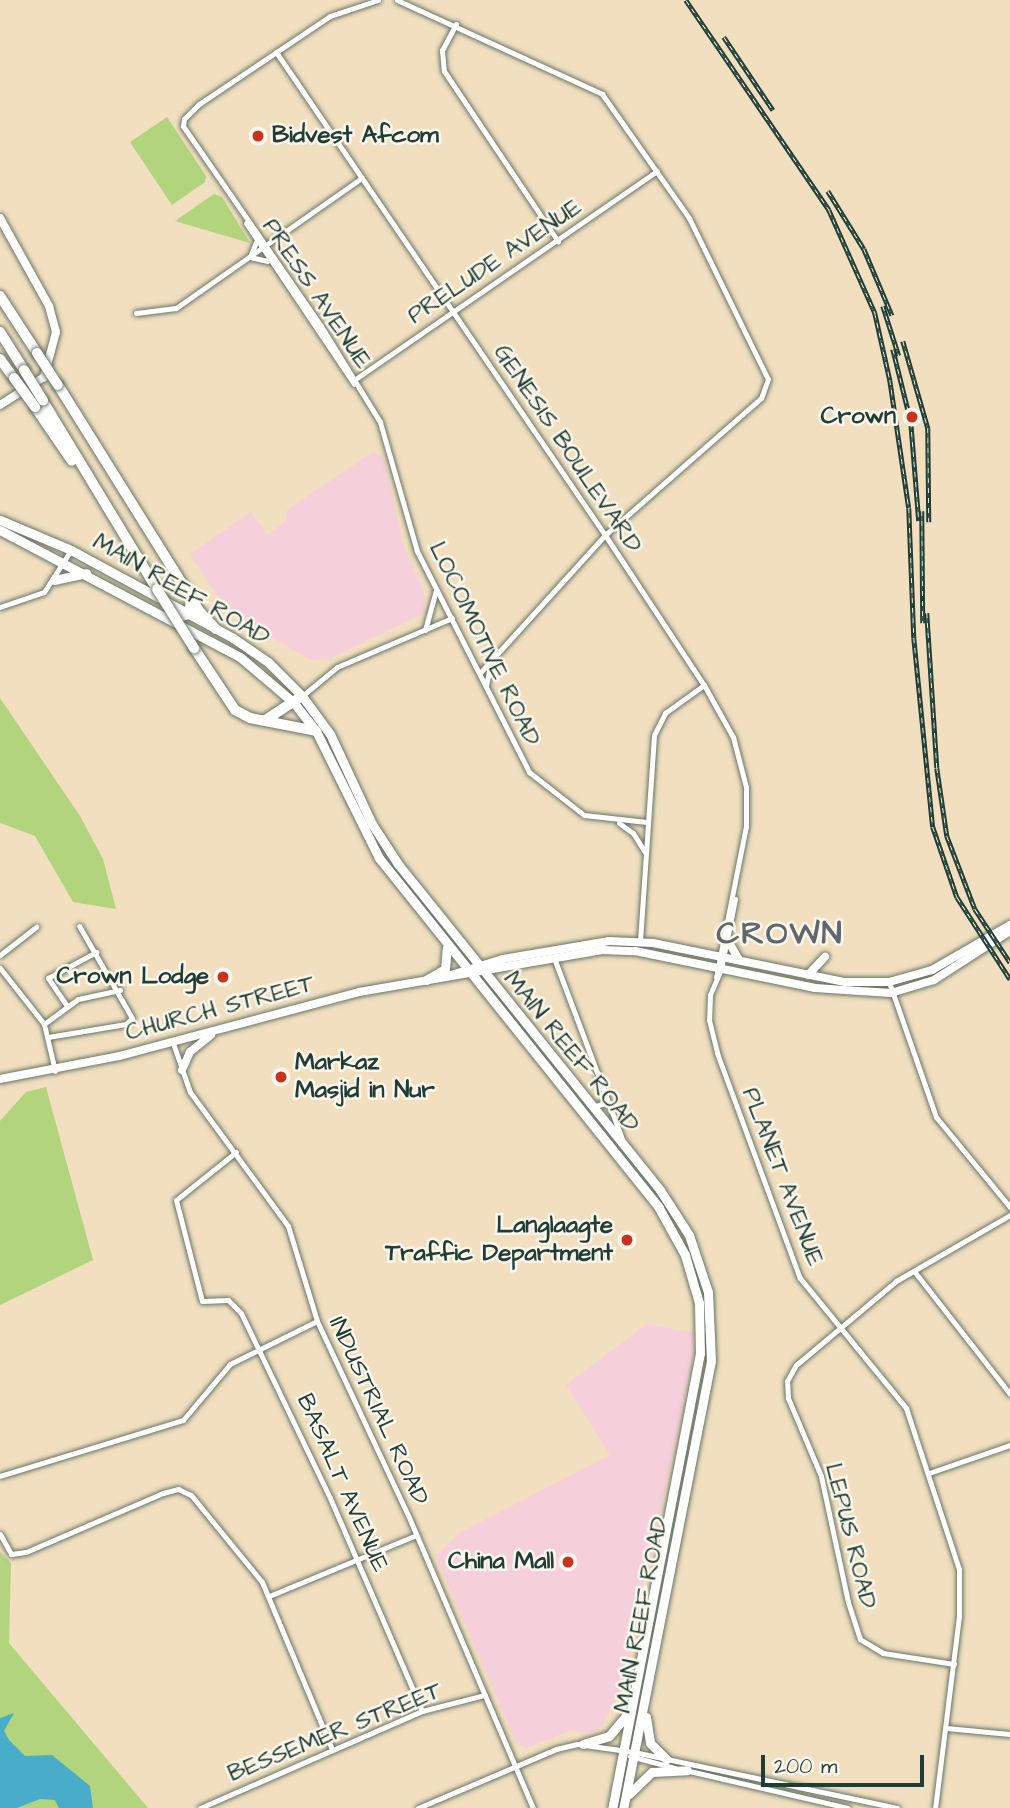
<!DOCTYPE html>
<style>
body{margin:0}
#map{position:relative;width:1010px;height:1808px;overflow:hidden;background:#f1dfc0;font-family:"Architects Daughter",sans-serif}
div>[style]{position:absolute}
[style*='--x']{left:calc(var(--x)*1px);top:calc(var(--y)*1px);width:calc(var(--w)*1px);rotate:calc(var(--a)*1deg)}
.built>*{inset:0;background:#f5cfda}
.green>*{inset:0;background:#b1d47c}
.water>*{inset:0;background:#48adc8}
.roads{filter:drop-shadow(0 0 2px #687665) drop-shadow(0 0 2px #687665)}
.street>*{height:5px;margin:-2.5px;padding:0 2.5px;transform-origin:2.5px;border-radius:2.5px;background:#fff}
.secondary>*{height:8px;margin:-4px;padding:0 4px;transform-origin:4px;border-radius:4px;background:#fff}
.primary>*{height:9px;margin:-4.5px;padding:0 4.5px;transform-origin:4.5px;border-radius:4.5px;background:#fff}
.highway>*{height:10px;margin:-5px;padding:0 5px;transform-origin:5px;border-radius:5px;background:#fff}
.rail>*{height:4.5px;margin-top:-2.25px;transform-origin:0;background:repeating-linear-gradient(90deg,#fbf7ec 0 5px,#1f3d34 0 10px);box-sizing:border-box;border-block:2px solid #1f3d34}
.bridges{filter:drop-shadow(0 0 2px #687665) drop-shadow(0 0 2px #687665)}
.highway-bridge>*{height:10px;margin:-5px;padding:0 5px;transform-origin:5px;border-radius:5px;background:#fff}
.dots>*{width:19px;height:19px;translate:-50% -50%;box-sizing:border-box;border:4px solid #fbf7ec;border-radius:50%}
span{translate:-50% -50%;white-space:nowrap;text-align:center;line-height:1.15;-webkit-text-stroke:5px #fbf7ec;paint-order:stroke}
.poi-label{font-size:24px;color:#1f3d34;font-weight:700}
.left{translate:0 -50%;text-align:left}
.right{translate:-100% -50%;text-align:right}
.street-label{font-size:24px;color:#1f3d34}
.district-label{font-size:32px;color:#61666c;font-weight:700;letter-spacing:2px}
.scale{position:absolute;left:761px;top:1755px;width:163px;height:32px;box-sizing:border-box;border:4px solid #1f3d34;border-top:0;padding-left:9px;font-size:21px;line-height:24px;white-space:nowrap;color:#1f3d34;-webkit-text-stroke:5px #fbf7ec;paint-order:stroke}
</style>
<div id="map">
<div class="built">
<i style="clip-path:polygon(373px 452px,384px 458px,403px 544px,424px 591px,425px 613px,327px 660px,311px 660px,228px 612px,190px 554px,251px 512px,267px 535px,286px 521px,287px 510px)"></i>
<i style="clip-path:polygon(647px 1324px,694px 1333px,693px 1357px,626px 1676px,602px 1727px,592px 1733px,571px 1730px,527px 1748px,517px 1744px,436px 1556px,459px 1533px,610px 1455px,566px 1385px)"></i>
</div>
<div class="green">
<i style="clip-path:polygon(167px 117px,206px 176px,205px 182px,172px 205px,130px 142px)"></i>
<i style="clip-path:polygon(214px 194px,222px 197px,250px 243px,175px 221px)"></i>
<i style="clip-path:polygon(0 698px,80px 816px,103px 859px,116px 909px,73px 902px,35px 836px,0 823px)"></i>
<i style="clip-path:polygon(46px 1087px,93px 1260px,0 1305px,0 1121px,26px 1092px)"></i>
<i style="clip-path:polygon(0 1552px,11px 1563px,9px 1643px,148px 1808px,0 1808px)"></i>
</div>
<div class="water">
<i style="clip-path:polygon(14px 1713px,4px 1731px,9px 1740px,25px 1756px,52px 1755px,90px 1786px,93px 1808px,59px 1808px,55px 1800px,40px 1799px,17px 1808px,0 1808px,0 1718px)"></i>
</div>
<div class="roads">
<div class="street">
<i style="--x:378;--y:0;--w:51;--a:161.6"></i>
<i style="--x:330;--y:16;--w:158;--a:146.1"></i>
<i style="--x:199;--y:104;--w:21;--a:135"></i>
<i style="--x:184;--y:119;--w:7;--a:98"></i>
<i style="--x:183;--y:126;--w:243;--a:55.4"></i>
<i style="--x:321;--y:326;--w:113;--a:58.4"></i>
<i style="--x:380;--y:422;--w:134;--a:74"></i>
<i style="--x:417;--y:551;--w:248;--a:63.1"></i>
<i style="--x:529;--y:772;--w:70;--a:38"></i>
<i style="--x:584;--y:815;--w:63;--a:6.3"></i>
<i style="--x:397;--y:0;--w:226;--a:24.6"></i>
<i style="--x:602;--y:94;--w:151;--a:54.9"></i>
<i style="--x:689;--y:218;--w:179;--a:63.9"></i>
<i style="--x:768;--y:379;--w:20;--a:110"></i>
<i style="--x:761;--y:398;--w:208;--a:138.7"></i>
<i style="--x:605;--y:535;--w:186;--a:132.2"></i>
<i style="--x:456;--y:24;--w:30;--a:118"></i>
<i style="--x:442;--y:50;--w:21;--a:85"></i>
<i style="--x:444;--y:71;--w:205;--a:56.2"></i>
<i style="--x:276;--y:52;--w:584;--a:55.74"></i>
<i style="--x:605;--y:535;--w:180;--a:56.6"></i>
<i style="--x:704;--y:685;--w:60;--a:60.9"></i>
<i style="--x:733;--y:737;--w:52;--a:75.4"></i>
<i style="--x:746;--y:787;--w:39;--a:90"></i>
<i style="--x:746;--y:826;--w:154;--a:101.2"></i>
<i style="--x:246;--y:223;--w:194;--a:56.1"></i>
<i style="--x:256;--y:242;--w:16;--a:112"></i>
<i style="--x:250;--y:257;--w:18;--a:13"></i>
<i style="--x:136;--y:313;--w:40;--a:-7.1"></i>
<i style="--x:176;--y:308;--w:227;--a:-35"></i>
<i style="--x:354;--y:380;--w:368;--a:-34.6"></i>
<i style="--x:0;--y:607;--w:46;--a:-18.8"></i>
<i style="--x:44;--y:592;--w:50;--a:-57.3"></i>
<i style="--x:425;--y:630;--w:41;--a:-74.6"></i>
<i style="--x:486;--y:686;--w:21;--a:-79"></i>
<i style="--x:302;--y:696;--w:45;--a:-39.6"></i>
<i style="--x:337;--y:667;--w:125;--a:-23.1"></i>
<i style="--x:619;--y:823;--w:17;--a:36"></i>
<i style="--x:633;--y:833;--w:22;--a:58"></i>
<i style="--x:735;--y:899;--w:71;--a:101.3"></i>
<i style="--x:721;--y:969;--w:28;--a:113"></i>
<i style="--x:710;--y:995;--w:25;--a:92"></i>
<i style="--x:709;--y:1020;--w:34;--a:76"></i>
<i style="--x:717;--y:1053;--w:240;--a:69.8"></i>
<i style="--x:800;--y:1278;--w:168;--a:50.8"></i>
<i style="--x:906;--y:1408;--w:169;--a:71.8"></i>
<i style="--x:959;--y:1569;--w:47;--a:90"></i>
<i style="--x:959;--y:1616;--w:193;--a:97.1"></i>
<i style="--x:640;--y:941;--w:206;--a:-86.1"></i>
<i style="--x:654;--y:735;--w:25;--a:-63"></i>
<i style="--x:665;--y:713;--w:48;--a:-35.7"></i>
<i style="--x:0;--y:955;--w:46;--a:-37.9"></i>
<i style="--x:554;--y:958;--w:193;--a:69.4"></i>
<i style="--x:0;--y:968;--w:71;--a:51.8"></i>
<i style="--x:44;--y:1024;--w:48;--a:76.8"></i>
<i style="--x:889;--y:982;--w:143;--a:70.8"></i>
<i style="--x:936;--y:1117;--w:117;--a:50.6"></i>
<i style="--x:67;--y:1006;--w:34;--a:-124"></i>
<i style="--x:48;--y:978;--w:55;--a:-28.4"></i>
<i style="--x:44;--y:1024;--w:42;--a:-36.3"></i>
<i style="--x:78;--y:999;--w:43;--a:-12.1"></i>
<i style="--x:48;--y:1037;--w:79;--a:-9.5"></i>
<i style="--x:126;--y:1024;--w:8;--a:-45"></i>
<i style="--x:132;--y:1018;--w:106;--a:-119.9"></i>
<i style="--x:173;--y:1043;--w:52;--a:70.9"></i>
<i style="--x:190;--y:1092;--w:166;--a:53.8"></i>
<i style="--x:288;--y:1226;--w:99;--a:73"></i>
<i style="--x:317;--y:1321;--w:214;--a:64.9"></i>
<i style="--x:408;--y:1515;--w:319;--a:66.9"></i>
<i style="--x:592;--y:1107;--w:10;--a:-17"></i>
<i style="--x:602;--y:1104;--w:11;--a:-68"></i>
<i style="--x:236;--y:1152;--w:77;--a:141.3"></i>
<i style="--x:176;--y:1200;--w:104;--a:75.6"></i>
<i style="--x:202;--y:1301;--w:26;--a:-2"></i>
<i style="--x:228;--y:1300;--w:18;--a:45"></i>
<i style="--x:241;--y:1313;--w:205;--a:64.3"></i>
<i style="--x:330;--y:1498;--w:232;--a:66.6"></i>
<i style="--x:914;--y:1271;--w:156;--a:52"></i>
<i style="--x:929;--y:1473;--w:86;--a:-19.1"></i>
<i style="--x:0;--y:1476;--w:191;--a:-17"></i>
<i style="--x:183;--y:1420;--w:73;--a:-50"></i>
<i style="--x:230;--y:1364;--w:97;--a:-26.3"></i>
<i style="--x:0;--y:1534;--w:23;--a:61"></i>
<i style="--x:11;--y:1554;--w:15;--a:-8"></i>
<i style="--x:26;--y:1552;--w:149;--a:-23.3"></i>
<i style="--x:163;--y:1493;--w:16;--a:-15"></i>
<i style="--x:178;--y:1489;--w:14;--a:25"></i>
<i style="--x:191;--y:1495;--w:112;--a:50.8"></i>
<i style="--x:262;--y:1582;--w:181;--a:67.3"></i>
<i style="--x:269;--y:1596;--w:159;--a:-22.5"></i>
<i style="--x:954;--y:1664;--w:72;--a:-171.2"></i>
<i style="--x:883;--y:1653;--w:27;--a:-149"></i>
<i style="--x:860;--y:1639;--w:39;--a:-108"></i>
<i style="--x:848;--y:1602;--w:129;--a:-102.1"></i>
<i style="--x:821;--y:1476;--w:85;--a:-112.9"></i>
<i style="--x:788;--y:1398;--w:17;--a:-93"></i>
<i style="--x:787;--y:1381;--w:18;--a:-61"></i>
<i style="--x:796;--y:1365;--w:131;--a:-40"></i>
<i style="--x:896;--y:1281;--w:132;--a:-30.1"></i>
<i style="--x:946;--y:1728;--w:64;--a:5.4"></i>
<i style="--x:630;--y:1756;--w:47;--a:14.9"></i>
<i style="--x:685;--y:1770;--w:167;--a:13.1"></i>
<i style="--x:200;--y:1808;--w:242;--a:-23.6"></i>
<i style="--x:422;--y:1711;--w:65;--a:-14.3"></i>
<i style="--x:418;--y:1808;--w:150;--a:-23.1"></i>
<i style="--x:556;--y:1749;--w:22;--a:-13"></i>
<i style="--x:577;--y:1744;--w:58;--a:8"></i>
<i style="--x:634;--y:1752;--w:269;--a:12"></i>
</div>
<div class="secondary">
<i style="--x:0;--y:218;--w:101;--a:60.9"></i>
<i style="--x:49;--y:306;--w:27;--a:75"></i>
<i style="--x:56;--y:332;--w:47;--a:104.9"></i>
<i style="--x:44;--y:377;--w:52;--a:147.5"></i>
<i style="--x:727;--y:939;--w:24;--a:60"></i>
<i style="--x:451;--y:975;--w:54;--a:-17.1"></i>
<i style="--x:503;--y:959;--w:108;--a:-9.6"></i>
<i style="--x:609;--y:941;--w:44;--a:2.6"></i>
<i style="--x:653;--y:943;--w:196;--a:11.5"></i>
<i style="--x:845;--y:982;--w:44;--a:0"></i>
<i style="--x:889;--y:982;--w:45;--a:-15.6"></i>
<i style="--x:932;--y:970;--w:90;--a:-30"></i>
<i style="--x:808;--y:975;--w:25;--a:-47"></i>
<i style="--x:182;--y:1070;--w:20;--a:-66"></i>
<i style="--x:190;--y:1052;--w:27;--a:-39"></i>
<i style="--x:0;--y:1079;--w:121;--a:-10.9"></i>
<i style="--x:119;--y:1056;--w:248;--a:-14.9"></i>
<i style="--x:359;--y:992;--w:247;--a:-9.8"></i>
<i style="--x:602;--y:950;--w:33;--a:2"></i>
<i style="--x:635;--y:951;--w:184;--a:11.6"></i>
<i style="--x:815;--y:988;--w:76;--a:3.8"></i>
<i style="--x:891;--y:993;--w:45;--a:-16.8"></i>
<i style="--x:934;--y:980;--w:90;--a:-32.8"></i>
</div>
<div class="primary">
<i style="--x:0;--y:520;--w:77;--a:22.9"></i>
<i style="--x:71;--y:550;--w:184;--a:28.5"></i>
<i style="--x:233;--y:638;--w:42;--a:34.4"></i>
<i style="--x:268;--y:662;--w:48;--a:45"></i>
<i style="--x:302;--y:696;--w:47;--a:53.6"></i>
<i style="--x:330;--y:734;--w:99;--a:65"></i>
<i style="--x:372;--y:824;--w:48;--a:57"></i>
<i style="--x:398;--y:864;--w:418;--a:51.2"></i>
<i style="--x:660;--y:1190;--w:54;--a:57.2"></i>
<i style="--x:689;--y:1235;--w:60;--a:71.6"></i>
<i style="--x:708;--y:1292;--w:69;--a:87.5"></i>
<i style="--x:711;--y:1361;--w:456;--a:101.1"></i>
<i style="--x:0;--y:530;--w:272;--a:27.9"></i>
<i style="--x:240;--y:657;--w:71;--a:40.4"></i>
<i style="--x:294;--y:703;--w:36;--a:52"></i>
<i style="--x:316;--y:731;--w:142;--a:63.6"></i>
<i style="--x:379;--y:858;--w:448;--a:51.3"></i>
<i style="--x:659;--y:1208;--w:54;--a:61"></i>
<i style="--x:685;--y:1255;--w:50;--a:73.7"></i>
<i style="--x:699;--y:1303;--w:50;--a:88.9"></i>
<i style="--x:700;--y:1353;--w:463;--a:100.9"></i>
<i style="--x:54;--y:580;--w:33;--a:-12"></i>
<i style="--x:426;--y:980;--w:22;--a:-30"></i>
<i style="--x:445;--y:969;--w:21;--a:-85"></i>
<i style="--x:646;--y:1717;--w:26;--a:81"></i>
<i style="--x:650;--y:1743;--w:23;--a:45"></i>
<i style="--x:583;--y:1744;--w:27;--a:-17"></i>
<i style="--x:609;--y:1736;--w:26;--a:-50"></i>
<i style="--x:629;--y:1794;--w:32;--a:-44"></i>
<i style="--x:652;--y:1772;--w:35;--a:-3"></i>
</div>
<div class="highway">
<i style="--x:0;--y:296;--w:68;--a:57"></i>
<i style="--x:0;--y:332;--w:45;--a:57.7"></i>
<i style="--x:0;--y:359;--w:24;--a:54"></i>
<i style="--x:58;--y:385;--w:268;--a:58"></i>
<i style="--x:200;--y:612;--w:23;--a:47"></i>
<i style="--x:43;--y:401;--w:220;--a:58.8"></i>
<i style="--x:35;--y:407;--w:65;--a:55.6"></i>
<i style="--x:170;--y:619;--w:20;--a:-15"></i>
<i style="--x:189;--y:614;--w:14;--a:-82"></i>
<i style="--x:194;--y:648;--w:74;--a:56.5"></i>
<i style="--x:235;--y:710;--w:17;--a:28"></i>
<i style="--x:250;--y:718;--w:67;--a:11.1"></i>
<i style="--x:264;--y:721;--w:45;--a:-33.3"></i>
</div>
</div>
<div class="rail">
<i style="--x:686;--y:0;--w:254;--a:55.7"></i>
<i style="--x:829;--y:210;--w:113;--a:65.9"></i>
<i style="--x:875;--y:313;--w:69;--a:77.4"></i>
<i style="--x:890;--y:380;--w:129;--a:81.6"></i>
<i style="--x:909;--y:508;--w:130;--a:87.8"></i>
<i style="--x:914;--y:638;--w:190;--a:84.3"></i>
<i style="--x:933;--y:827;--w:74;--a:71.1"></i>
<i style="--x:957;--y:897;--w:98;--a:57.1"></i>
<i style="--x:724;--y:37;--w:88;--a:56.1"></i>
<i style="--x:828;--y:191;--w:68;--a:58.2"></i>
<i style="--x:864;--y:249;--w:72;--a:67"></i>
<i style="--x:883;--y:306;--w:52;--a:72.3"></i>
<i style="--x:903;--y:341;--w:91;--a:74"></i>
<i style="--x:928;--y:428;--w:94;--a:89.4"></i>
<i style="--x:893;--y:349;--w:75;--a:76.1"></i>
<i style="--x:911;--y:422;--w:99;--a:85.4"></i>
<i style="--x:922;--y:511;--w:112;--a:89.5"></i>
<i style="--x:927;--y:613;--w:155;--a:86.3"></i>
<i style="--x:937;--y:768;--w:69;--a:81.6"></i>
<i style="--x:947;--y:836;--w:78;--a:69"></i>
<i style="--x:975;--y:909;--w:64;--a:56.6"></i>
</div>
<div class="bridges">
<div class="highway-bridge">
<i style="--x:37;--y:353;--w:38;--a:57"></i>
<i style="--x:24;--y:370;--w:36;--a:58"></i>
<i style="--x:14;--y:378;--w:36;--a:54"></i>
<i style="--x:157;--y:589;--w:70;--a:57.9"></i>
</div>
</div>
<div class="dots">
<i style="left:258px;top:136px;background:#c8321e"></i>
<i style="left:912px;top:417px;background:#c8321e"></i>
<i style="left:223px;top:977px;background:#c8321e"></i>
<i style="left:281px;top:1077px;background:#c8321e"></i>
<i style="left:627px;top:1240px;background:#c8321e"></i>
<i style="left:568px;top:1562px;background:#c8321e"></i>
</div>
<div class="poi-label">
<span class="left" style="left:272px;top:136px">Bidvest Afcom</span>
<span class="right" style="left:896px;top:417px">Crown</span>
<span class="right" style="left:209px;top:977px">Crown Lodge</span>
<span class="left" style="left:295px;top:1077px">Markaz<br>Masjid in Nur</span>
<span class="right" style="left:613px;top:1240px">Langlaagte<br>Traffic Department</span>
<span class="right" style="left:554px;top:1562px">China Mall</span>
</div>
<div class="street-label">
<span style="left:495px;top:262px;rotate:-34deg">PRELUDE AVENUE</span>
<span style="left:316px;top:294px;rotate:56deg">PRESS AVENUE</span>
<span style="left:567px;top:449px;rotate:56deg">GENESIS BOULEVARD</span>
<span style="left:181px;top:590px;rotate:30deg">MAIN REEF ROAD</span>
<span style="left:484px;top:644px;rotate:64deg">LOCOMOTIVE ROAD</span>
<span style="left:220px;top:1009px;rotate:-15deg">CHURCH STREET</span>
<span style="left:571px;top:1052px;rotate:51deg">MAIN REEF ROAD</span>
<span style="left:782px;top:1177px;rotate:69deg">PLANET AVENUE</span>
<span style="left:378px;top:1411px;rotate:65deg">INDUSTRIAL ROAD</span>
<span style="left:342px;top:1483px;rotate:66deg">BASALT AVENUE</span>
<span style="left:850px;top:1536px;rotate:76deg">LEPUS ROAD</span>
<span style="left:642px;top:1615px;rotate:-79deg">MAIN REEF ROAD</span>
<span style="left:335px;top:1733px;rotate:-22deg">BESSEMER STREET</span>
</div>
<div class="district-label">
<span style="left:780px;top:934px">CROWN</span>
</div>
<div class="scale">200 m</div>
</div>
